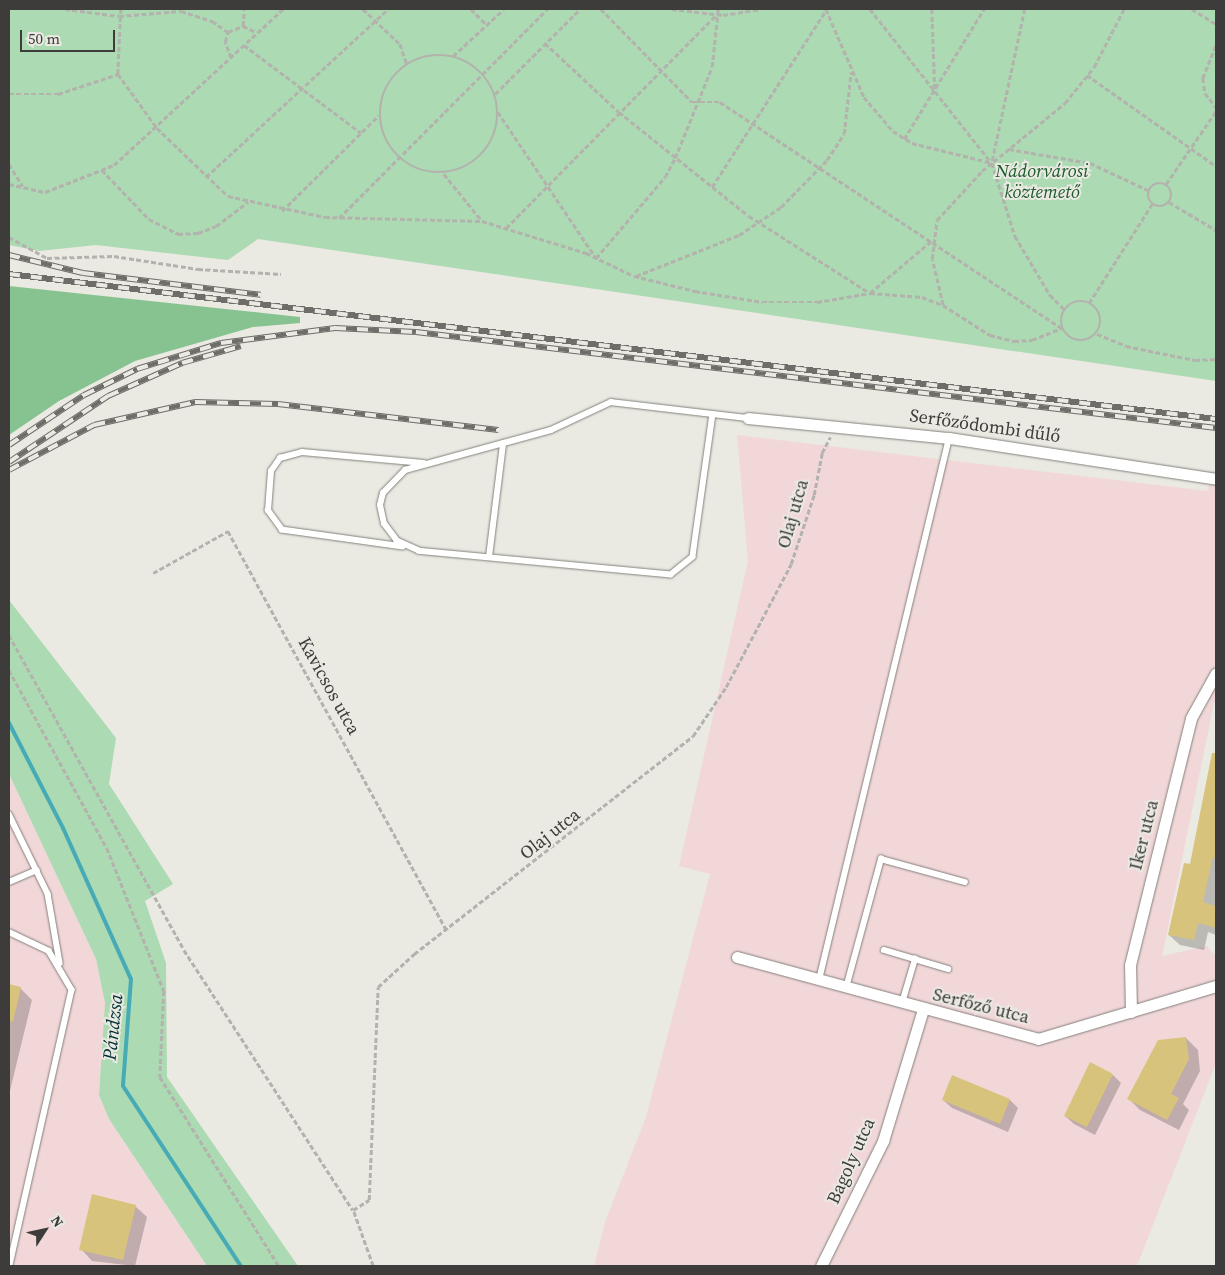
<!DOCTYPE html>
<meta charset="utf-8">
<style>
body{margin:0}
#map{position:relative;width:1225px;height:1275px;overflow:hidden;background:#eae9e2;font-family:"Source Serif 4",serif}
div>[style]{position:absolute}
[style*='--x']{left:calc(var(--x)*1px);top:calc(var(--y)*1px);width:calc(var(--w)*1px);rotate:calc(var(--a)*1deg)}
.industrial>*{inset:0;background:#f2d7d9}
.green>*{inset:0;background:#abdab3}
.forest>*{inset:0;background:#87c391}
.shadow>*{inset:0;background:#0003}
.stream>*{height:4px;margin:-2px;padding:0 2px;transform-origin:2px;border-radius:2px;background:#47abb5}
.building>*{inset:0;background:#d7c37c}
.path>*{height:2.5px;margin-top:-1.25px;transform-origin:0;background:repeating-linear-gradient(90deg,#b3b2ad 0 5px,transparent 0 7.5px)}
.path>.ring{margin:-1.25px;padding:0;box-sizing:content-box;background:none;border:2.5px solid #b3b2ad;border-radius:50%}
.roads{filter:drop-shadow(0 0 1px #83817c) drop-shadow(0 0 1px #83817c)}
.lane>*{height:5.5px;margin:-2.75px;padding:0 2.75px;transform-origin:2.75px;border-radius:2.75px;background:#fff}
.street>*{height:11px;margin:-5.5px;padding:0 5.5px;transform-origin:5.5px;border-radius:5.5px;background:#fff}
.rail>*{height:5.5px;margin-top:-2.75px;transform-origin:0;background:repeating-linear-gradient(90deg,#eae9e2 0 11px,#6e6d69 0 22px);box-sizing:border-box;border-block:1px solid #6e6d69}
span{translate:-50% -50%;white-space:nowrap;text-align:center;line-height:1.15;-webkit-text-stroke:4px #eae9e2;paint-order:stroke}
.park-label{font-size:18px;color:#1b5a2c;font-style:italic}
.street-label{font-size:18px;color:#3d3c3a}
.water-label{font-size:19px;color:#003135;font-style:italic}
.frame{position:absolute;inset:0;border:10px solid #3d3c3a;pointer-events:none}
.north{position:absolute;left:20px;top:1205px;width:50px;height:50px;-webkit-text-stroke:4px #eae9e2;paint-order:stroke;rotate:55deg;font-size:14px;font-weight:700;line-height:20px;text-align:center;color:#3d3c3a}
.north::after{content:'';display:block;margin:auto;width:18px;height:22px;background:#3d3c3a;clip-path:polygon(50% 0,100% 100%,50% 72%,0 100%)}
.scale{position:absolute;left:20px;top:30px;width:95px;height:22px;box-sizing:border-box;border:2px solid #3d3c3a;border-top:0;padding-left:6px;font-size:15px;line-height:18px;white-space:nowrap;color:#3d3c3a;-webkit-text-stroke:4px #eae9e2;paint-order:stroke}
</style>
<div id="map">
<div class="industrial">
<i style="clip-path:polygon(737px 435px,1208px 491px,1212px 471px,1216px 472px,1216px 694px,1162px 956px,1207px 946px,1216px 956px,1216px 1063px,1137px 1266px,594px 1266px,605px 1222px,646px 1117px,710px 874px,679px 866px,748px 561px)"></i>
<i style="clip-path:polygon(9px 774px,96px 959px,105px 1003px,99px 1095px,109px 1119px,207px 1266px,9px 1266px)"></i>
</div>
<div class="green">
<i style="clip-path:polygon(9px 9px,1216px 9px,1216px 381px,258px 239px,228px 260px,96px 245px,39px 251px,9px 245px)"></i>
<i style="clip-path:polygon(9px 600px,116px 738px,109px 784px,173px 884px,145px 901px,166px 963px,167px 1077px,298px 1266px,207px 1266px,109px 1119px,99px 1095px,105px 1003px,96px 959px,9px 774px)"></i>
</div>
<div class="forest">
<i style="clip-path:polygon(9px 286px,300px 317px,300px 323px,253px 327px,135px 361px,59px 401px,9px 435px)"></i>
</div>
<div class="shadow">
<i style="clip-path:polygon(1212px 756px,1216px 757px,1216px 935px,1208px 932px,1204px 950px,1180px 945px,1169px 935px,1191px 865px)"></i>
<i style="clip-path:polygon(9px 985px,20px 988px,32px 1000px,9px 1095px)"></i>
<i style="clip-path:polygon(1186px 1038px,1198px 1050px,1200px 1071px,1183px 1104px,1189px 1110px,1179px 1130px,1140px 1110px,1129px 1099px)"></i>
<i style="clip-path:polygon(1113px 1075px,1121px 1083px,1095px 1135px,1074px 1124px,1065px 1116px)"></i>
<i style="clip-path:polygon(953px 1076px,1010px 1100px,1018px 1108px,1008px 1132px,952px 1108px,943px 1100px)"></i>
<i style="clip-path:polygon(135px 1206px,147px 1217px,135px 1266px,92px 1261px,81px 1249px)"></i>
</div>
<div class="stream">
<i style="--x:9;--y:723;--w:118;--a:62.8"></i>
<i style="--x:63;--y:828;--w:166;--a:65.8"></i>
<i style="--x:131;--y:979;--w:107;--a:94.3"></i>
<i style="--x:123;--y:1086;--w:215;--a:56.8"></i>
</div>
<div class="building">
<i style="clip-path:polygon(1212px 753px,1216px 753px,1216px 858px,1213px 857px,1203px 902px,1216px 906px,1216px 928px,1198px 923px,1194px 940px,1168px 935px,1184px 863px,1190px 864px)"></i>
<i style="clip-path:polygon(9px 984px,21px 987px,13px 1022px,9px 1021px)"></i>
<i style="clip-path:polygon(1186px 1037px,1189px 1059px,1171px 1094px,1179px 1098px,1167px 1120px,1127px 1099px,1158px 1040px)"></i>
<i style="clip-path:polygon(1090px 1062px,1113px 1074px,1087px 1127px,1064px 1116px)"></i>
<i style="clip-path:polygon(952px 1075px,1010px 1099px,1000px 1124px,942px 1100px)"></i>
<i style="clip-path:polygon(92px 1194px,136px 1205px,123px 1260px,79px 1250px)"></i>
</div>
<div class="path">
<i style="--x:65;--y:9;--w:54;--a:7.4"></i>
<i style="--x:119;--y:16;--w:62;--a:-4.6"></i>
<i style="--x:181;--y:11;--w:33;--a:18"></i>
<i style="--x:212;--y:21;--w:19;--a:35"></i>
<i style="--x:121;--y:9;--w:65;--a:92.6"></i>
<i style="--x:118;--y:74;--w:67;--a:54.2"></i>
<i style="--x:157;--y:128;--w:98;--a:43.8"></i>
<i style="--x:228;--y:196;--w:99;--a:12.2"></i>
<i style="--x:325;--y:217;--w:157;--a:1.5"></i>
<i style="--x:482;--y:221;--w:109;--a:17.1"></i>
<i style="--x:586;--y:253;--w:53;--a:25.6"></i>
<i style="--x:634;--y:276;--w:63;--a:13.8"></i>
<i style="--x:695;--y:291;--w:68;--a:9.3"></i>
<i style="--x:762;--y:302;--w:55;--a:0"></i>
<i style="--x:817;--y:302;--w:54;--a:-9.6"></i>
<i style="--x:870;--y:293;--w:52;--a:4.4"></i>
<i style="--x:922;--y:297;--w:22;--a:21"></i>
<i style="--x:943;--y:305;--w:56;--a:32.6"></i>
<i style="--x:990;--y:335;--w:25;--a:14"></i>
<i style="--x:1014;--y:341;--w:18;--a:-3"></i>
<i style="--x:1032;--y:340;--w:32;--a:-22"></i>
<i style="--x:363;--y:9;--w:51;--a:43.4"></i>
<i style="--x:400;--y:44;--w:21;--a:71"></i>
<i style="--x:471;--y:9;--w:23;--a:45"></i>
<i style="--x:601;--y:9;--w:130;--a:45.6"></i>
<i style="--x:692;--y:102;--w:28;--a:0"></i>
<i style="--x:720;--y:102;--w:410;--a:33.5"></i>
<i style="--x:672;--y:9;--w:51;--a:6.7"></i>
<i style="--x:723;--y:15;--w:37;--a:-9"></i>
<i style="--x:826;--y:9;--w:96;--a:66.6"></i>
<i style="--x:864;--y:97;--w:45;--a:49.5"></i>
<i style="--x:893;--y:131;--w:22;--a:32"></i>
<i style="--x:912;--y:143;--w:82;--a:14"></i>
<i style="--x:870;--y:9;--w:195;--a:51.7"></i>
<i style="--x:932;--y:9;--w:80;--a:87.9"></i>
<i style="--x:1025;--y:9;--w:157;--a:102.1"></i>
<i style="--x:992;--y:163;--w:77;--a:72.5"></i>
<i style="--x:1015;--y:236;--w:69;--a:59.3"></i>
<i style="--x:1050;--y:295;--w:21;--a:45"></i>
<i style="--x:1192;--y:9;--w:28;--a:32"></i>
<i style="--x:243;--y:26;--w:17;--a:-87"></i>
<i style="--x:545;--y:43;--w:101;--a:43"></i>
<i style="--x:619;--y:112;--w:166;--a:38.7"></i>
<i style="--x:749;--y:216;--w:143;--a:32.5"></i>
<i style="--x:870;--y:293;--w:80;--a:-40.4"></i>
<i style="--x:244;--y:45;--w:146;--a:36.9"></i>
<i style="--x:1216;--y:46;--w:35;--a:112"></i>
<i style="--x:1203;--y:78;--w:15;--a:82"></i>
<i style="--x:1205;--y:93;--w:18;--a:52"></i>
<i class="ring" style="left:380px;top:55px;width:115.5px;height:115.5px"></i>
<i style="--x:453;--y:56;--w:69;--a:-42.7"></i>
<i style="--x:231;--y:58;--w:17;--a:-111"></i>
<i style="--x:225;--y:42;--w:10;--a:-73"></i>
<i style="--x:228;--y:32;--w:16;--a:-22"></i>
<i style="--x:243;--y:26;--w:14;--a:25"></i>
<i style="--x:1087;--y:75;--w:158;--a:35.2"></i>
<i style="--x:9;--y:94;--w:49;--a:0"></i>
<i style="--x:58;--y:94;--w:63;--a:-18.4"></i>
<i style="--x:495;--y:94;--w:120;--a:-45"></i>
<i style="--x:498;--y:112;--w:176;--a:56.1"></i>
<i style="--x:596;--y:258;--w:106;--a:-49.6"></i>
<i style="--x:665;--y:177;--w:21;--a:-62"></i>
<i style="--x:675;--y:158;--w:98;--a:-67.9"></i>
<i style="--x:712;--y:67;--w:58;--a:-84.1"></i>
<i style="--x:904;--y:139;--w:153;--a:-58.4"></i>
<i style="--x:1009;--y:149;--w:82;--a:9.8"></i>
<i style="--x:1090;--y:163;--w:64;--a:25"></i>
<i style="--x:9;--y:164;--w:26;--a:58"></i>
<i style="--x:102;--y:170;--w:68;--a:46.2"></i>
<i style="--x:149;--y:219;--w:33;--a:27"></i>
<i style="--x:178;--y:234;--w:20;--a:-3"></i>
<i style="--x:198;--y:233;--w:19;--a:-21"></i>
<i style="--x:216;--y:226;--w:40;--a:-37"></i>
<i style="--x:444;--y:174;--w:60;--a:51"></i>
<i style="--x:206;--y:177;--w:248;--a:-42.7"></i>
<i class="ring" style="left:1148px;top:183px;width:21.5px;height:21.5px"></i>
<i style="--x:9;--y:184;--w:37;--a:13"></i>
<i style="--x:45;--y:192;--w:74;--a:-21.4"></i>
<i style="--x:114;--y:165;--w:230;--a:-42.7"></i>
<i style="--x:1166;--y:184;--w:88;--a:-55.6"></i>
<i style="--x:712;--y:187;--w:211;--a:-57.2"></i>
<i style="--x:1169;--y:202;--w:55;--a:30.8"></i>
<i style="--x:282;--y:211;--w:136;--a:-44.7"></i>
<i style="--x:339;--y:218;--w:295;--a:-45.1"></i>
<i style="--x:506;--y:228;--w:299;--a:-45.4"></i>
<i style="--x:9;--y:237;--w:43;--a:28.9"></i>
<i style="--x:47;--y:258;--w:67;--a:-1.7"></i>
<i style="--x:114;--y:256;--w:85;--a:8.8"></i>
<i style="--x:198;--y:269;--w:83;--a:3.4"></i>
<i style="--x:636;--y:276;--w:111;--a:-21.7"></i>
<i style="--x:739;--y:235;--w:50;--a:-33.7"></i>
<i style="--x:781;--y:207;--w:66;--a:-45.6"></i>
<i style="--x:827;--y:160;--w:31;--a:-57"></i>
<i style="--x:844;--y:134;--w:62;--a:-83.6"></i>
<i class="ring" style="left:1061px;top:301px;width:37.5px;height:37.5px"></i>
<i style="--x:1089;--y:303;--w:117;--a:-57.5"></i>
<i style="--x:943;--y:305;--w:47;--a:-103.4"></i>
<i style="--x:932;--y:259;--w:39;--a:-83"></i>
<i style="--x:937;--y:220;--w:67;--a:-47.4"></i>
<i style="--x:982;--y:171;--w:107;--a:-39.3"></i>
<i style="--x:1065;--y:103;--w:46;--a:-51.1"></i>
<i style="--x:1094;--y:67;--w:65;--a:-62.7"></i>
<i style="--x:1097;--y:334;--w:31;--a:22"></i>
<i style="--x:1126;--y:346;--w:70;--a:11.5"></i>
<i style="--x:1195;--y:360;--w:21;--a:-3"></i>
<i style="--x:153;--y:573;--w:86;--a:-29.2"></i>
<i style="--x:228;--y:531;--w:454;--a:61.3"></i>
<i style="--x:9;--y:635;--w:360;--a:60.9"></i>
<i style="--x:184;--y:950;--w:310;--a:57"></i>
<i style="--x:9;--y:670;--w:203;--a:61.2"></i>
<i style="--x:107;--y:848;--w:154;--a:68.3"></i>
<i style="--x:164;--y:991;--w:86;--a:92.7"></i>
<i style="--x:160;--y:1077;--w:223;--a:57.8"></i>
<i style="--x:373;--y:1266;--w:59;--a:-109.7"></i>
<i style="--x:353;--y:1210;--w:19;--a:-32"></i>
<i style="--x:369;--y:1200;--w:213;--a:-87.6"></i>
<i style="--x:378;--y:987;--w:49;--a:-42.5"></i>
<i style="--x:414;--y:954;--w:354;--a:-38"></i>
<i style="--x:693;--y:736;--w:59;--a:-56"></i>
<i style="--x:726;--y:687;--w:139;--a:-62.1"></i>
<i style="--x:791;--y:564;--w:73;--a:-71.6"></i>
<i style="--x:814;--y:495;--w:43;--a:-79.2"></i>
<i style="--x:822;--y:453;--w:18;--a:-63"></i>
</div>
<div class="roads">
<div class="lane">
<i style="--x:713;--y:414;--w:144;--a:98"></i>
<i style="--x:693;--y:557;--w:28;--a:141"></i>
<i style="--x:671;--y:575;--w:253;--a:-174.6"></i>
<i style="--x:419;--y:551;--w:24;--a:-156"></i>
<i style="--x:397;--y:541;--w:21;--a:-127"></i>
<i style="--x:384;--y:524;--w:19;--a:-102"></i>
<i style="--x:380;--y:505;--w:12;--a:-76"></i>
<i style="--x:383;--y:493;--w:32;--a:-46"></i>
<i style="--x:405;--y:470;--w:151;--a:-15.3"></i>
<i style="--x:551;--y:430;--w:66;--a:-25"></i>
<i style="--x:611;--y:402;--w:138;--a:6.7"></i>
<i style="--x:403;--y:547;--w:122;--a:-172"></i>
<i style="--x:282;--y:530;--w:24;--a:-126"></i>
<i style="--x:268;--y:511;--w:40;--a:-85.7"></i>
<i style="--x:271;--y:471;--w:16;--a:-55"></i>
<i style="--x:280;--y:458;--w:23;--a:-15"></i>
<i style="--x:302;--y:452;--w:122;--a:5.2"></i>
<i style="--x:489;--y:557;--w:114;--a:-82.9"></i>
<i style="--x:9;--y:814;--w:89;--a:64"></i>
<i style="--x:48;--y:894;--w:70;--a:80.1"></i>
<i style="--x:9;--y:882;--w:30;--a:-23"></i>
<i style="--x:9;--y:932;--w:44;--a:25.4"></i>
<i style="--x:49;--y:951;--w:45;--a:59.5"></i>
<i style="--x:72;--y:990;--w:283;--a:102.7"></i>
<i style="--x:884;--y:950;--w:67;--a:16.5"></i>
<i style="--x:819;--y:980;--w:557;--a:-76.51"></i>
<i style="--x:846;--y:988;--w:134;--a:-74.8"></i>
<i style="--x:881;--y:859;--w:87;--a:15.3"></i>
<i style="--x:902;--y:1003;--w:46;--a:-73.5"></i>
</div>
<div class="street">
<i style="--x:748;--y:418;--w:202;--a:5.7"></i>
<i style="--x:949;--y:438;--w:270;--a:8.7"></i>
<i style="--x:737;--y:957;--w:312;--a:15.2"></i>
<i style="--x:1038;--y:1039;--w:186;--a:-16.6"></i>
<i style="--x:1131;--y:1012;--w:47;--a:-91.2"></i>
<i style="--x:1130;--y:965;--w:254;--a:-76.1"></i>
<i style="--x:1191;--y:718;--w:51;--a:-60.9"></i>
<i style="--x:821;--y:1266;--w:140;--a:-63.6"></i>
<i style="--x:883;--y:1141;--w:138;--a:-73.1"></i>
</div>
</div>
<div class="rail">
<i style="--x:9;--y:255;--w:76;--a:13.7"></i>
<i style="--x:83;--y:273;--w:179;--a:7"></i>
<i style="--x:9;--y:274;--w:1216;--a:6.85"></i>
<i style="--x:9;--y:445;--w:90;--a:-33.7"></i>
<i style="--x:84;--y:395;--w:59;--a:-26.1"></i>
<i style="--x:137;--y:369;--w:88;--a:-17.2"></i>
<i style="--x:221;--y:343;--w:115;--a:-7.5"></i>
<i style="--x:335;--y:328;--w:81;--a:2.8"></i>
<i style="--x:416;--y:332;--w:806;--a:6.84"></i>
<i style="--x:9;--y:462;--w:119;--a:-33.7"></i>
<i style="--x:108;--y:396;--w:81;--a:-24"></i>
<i style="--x:182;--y:363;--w:61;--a:-16.1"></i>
<i style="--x:9;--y:470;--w:96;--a:-27.9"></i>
<i style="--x:94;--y:425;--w:104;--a:-12.8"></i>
<i style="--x:195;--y:402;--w:83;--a:1.4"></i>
<i style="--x:278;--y:404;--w:222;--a:6.7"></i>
</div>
<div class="park-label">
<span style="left:1042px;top:182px">Nádorvárosi<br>köztemető</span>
</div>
<div class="street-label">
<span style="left:985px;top:426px;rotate:8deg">Serfőződombi dűlő</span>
<span style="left:793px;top:514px;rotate:-74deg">Olaj utca</span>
<span style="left:329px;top:686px;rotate:61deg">Kavicsos utca</span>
<span style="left:550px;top:834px;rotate:-38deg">Olaj utca</span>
<span style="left:1144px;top:835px;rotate:-76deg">Iker utca</span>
<span style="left:981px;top:1006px;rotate:14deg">Serfőző utca</span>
<span style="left:851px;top:1161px;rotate:-66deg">Bagoly utca</span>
</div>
<div class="water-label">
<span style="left:113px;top:1027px;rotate:-84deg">Pándzsa</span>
</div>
<div class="frame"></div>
<div class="north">N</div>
<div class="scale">50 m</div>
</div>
